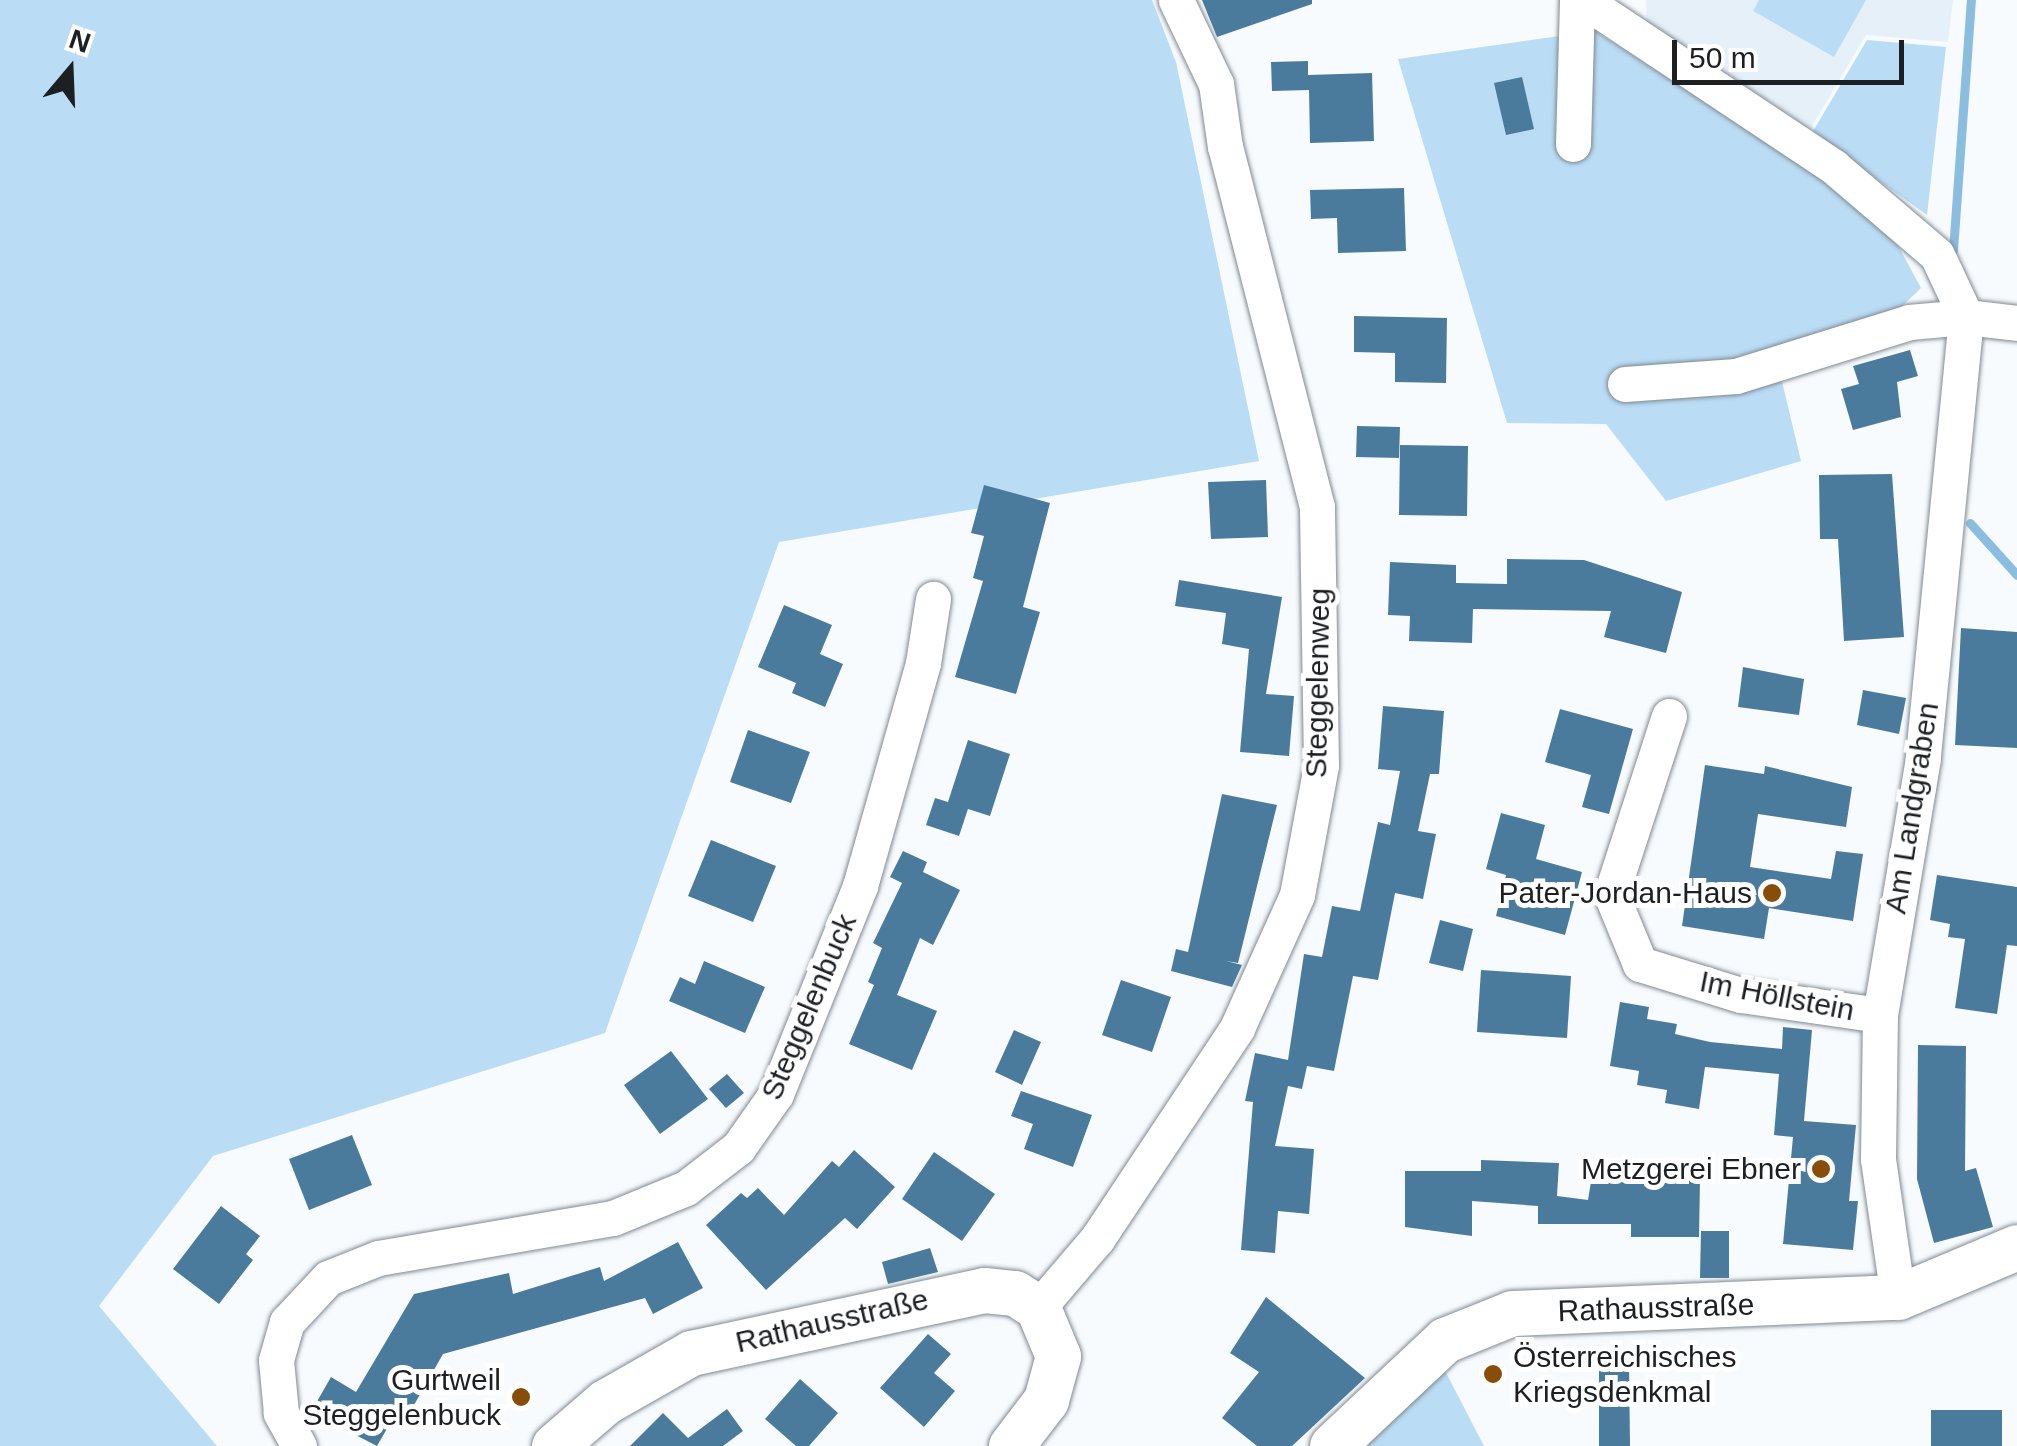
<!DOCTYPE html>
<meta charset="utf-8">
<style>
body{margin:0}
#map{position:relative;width:2017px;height:1446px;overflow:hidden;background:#f7fbfe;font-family:Helvetica,sans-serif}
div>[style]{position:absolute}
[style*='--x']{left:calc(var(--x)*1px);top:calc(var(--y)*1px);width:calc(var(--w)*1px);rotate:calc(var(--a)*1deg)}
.built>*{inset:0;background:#e6f0f8}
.green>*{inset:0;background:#badcf5}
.stream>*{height:9px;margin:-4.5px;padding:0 4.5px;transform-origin:4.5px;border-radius:4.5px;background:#8bbde1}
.building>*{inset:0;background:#4b7b9c}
.roads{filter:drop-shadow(0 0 2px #808a91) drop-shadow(0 0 2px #808a91)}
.minor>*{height:35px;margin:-17.5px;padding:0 17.5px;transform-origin:17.5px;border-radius:17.5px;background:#fff}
.major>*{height:45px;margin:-22.5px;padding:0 22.5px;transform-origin:22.5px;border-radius:22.5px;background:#fff}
.dots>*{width:28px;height:28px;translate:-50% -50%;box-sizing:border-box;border:5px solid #fff;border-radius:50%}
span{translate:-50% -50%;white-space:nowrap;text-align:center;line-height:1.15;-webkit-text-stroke:10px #fff;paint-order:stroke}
.street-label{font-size:30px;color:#1d2023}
.poi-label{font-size:30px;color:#1d2023}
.right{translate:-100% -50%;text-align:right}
.left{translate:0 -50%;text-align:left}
.north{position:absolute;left:20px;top:20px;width:100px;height:100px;-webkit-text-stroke:8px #fff;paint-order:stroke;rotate:19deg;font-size:28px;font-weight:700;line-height:40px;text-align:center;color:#1d2023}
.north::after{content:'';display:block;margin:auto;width:35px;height:45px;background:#1d2023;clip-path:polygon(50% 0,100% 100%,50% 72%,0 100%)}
.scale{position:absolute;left:1672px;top:40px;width:232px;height:45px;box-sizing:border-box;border:5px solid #1d2023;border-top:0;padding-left:12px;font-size:30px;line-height:35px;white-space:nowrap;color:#1d2023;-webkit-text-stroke:8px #fff;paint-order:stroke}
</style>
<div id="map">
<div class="built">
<i style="clip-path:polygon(1646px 0,1953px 0,1948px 42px,1866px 35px,1809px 131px,1647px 28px)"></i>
</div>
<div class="green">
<i style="clip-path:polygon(0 0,1152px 0,1176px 62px,1259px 461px,779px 542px,605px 1033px,213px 1156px,99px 1306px,217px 1446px,0 1446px)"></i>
<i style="clip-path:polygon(1759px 0,1866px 0,1834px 57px,1753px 11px)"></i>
<i style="clip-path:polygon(1595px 31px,1848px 192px,1893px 236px,1921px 288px,1896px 312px,1774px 348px,1801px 461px,1666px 501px,1606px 424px,1507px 423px,1398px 59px)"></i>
<i style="clip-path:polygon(1867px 40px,1946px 47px,1927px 215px,1812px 133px)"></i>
<i style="clip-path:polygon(1440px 1361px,1484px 1446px,1361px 1446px)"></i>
</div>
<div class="stream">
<i style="--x:1953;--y:250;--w:251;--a:-85.9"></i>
<i style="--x:1970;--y:523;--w:70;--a:47.9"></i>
</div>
<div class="building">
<i style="clip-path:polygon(1202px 0,1312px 0,1312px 4px,1217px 37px)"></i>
<i style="clip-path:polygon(1308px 61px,1308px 75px,1372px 73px,1374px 141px,1310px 143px,1309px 90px,1272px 91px,1271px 62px)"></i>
<i style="clip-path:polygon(1522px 77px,1534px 129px,1506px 135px,1494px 83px)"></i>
<i style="clip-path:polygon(1404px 188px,1406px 251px,1338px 253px,1337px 218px,1311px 219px,1310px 190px)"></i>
<i style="clip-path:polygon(1354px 316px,1447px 318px,1446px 383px,1395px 382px,1395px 353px,1354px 352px)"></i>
<i style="clip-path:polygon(1910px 350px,1918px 376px,1897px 382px,1901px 417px,1853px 430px,1841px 389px,1859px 384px,1853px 366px)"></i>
<i style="clip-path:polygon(1357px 426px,1400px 427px,1399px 458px,1356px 457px)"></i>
<i style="clip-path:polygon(1400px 445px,1468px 446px,1467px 516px,1399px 515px)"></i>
<i style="clip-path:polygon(1892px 474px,1904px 637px,1844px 641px,1838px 539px,1820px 539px,1819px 475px)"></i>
<i style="clip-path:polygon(1266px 480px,1268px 537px,1211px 539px,1208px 482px)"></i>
<i style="clip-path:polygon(984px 485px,1050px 503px,1023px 607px,1040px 612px,1016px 694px,955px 677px,983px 581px,973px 578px,984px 536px,971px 533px)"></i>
<i style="clip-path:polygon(1507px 559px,1584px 560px,1682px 592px,1666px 653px,1604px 637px,1611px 611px,1473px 609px,1472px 643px,1409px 641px,1410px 616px,1388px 615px,1390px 562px,1456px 565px,1456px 583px,1507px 584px)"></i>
<i style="clip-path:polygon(1179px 580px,1282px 597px,1266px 694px,1294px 696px,1289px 756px,1240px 752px,1249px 649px,1222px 644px,1226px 613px,1175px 606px)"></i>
<i style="clip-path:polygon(784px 605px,832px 625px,820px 654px,843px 664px,825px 707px,792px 693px,796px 683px,758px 667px)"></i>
<i style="clip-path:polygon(1961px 628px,2017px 632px,2017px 748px,1955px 745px)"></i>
<i style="clip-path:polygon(1743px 667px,1804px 679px,1799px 715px,1738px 707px)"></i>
<i style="clip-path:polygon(1863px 690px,1906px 698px,1899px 734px,1857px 725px)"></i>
<i style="clip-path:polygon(1383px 706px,1444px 711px,1439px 774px,1430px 774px,1418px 831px,1436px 834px,1423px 899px,1395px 893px,1378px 980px,1353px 976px,1334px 1071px,1307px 1066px,1302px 1089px,1288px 1086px,1275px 1146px,1314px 1149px,1309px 1214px,1278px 1211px,1275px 1253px,1241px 1250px,1253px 1102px,1245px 1101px,1255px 1053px,1288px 1060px,1304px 954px,1322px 957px,1332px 906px,1360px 911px,1378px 822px,1390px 825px,1400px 771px,1378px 769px)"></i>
<i style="clip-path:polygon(1560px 709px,1633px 729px,1609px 814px,1582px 807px,1591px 775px,1545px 762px)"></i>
<i style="clip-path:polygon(748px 730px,810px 752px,791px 803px,730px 782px)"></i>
<i style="clip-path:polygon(968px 740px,1010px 754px,990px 816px,968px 809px,959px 836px,926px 825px,935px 798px,948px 802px)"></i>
<i style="clip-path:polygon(1705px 765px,1764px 774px,1765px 766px,1852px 787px,1846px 827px,1758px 814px,1750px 867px,1831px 879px,1836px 851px,1863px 854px,1853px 921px,1769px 908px,1764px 939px,1682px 926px)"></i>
<i style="clip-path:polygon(1222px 794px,1277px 805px,1238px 963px,1226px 961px,1242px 965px,1232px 987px,1171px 971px,1176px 949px,1188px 952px)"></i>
<i style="clip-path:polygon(1501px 813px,1545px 825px,1536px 859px,1582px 872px,1565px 935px,1496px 916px,1506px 875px,1486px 869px)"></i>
<i style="clip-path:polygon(711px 840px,776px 866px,753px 922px,688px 896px)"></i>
<i style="clip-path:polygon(903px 851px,927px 862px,923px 872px,960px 890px,933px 945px,920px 938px,897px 995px,937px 1011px,912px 1070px,849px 1044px,874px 985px,868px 982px,882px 948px,873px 943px,902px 883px,890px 877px)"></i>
<i style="clip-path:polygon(1937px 875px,2017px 887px,2017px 946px,2007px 945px,1997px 1014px,1955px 1008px,1965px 939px,1948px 937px,1950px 924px,1930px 920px)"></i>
<i style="clip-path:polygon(1440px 920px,1473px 929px,1463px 971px,1429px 963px)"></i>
<i style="clip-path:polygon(704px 961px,765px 987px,745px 1033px,669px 1001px,680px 977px,695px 984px)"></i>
<i style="clip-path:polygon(1481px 970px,1571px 976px,1567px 1038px,1477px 1032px)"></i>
<i style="clip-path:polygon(1121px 980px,1171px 997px,1152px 1052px,1102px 1035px)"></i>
<i style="clip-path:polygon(1620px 1002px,1649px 1007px,1647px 1019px,1677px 1024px,1675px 1034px,1710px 1042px,1782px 1049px,1783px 1027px,1812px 1030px,1804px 1121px,1856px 1125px,1849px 1201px,1858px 1201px,1853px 1250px,1783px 1244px,1793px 1137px,1774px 1135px,1779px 1074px,1705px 1067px,1699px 1109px,1665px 1103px,1667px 1090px,1637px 1085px,1639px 1071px,1610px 1066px)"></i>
<i style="clip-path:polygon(1014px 1030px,1041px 1042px,1022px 1085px,995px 1072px)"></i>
<i style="clip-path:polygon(1918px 1045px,1966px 1046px,1965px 1171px,1976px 1168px,1993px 1227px,1934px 1243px,1917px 1179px)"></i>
<i style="clip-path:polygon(671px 1051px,708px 1099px,660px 1134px,624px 1085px)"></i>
<i style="clip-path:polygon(727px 1074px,744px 1093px,726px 1108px,709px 1089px)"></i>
<i style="clip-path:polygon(1021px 1091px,1092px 1115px,1073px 1167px,1024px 1149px,1033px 1124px,1011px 1116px)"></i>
<i style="clip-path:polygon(352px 1135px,372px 1185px,309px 1210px,289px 1159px)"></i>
<i style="clip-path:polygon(854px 1150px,895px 1187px,857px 1229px,845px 1218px,766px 1290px,706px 1225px,741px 1193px,747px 1198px,758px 1188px,784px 1215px,832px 1161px,839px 1167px)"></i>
<i style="clip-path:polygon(934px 1152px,995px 1194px,962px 1241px,902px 1199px)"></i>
<i style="clip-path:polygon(1481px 1160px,1559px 1163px,1557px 1196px,1588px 1200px,1594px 1163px,1631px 1163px,1632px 1179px,1700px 1179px,1699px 1237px,1631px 1237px,1631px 1224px,1538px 1224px,1538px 1206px,1472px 1201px,1472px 1236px,1405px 1227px,1405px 1171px,1481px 1171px)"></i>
<i style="clip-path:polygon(221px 1206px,260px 1236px,246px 1254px,253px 1260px,219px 1304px,173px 1269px)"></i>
<i style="clip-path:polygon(1701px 1231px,1729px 1231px,1729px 1278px,1700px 1278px)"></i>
<i style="clip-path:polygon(678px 1242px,703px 1288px,653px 1314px,645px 1298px,443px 1354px,402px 1426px,392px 1420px,377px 1446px,311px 1412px,331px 1377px,356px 1392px,414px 1294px,509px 1273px,513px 1294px,600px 1267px,604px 1281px)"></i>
<i style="clip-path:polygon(930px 1248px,938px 1272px,888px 1284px,882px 1262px)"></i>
<i style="clip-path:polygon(1266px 1297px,1365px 1378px,1292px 1446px,1257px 1446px,1222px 1418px,1259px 1372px,1230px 1353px)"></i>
<i style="clip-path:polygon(928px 1334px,951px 1354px,934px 1373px,955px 1391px,924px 1427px,880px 1388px)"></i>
<i style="clip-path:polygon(1629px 1360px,1630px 1446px,1599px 1446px,1599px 1361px)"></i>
<i style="clip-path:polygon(800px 1379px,838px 1413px,809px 1446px,796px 1446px,765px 1419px)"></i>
<i style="clip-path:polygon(727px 1409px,743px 1431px,723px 1446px,630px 1446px,663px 1413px,688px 1438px)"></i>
<i style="clip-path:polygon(1931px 1410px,2002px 1410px,2002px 1446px,1931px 1446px)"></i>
</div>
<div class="roads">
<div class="minor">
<i style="--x:1583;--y:0;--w:301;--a:33.6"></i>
<i style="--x:1834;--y:167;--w:135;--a:40.5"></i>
<i style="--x:1937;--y:255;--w:68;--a:64.9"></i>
<i style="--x:1966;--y:317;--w:443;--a:95.6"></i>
<i style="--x:1923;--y:758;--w:261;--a:99.5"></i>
<i style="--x:1880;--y:1015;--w:144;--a:90.8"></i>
<i style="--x:1878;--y:1159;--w:139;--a:81.8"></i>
<i style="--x:1573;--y:144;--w:144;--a:-88.4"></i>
<i style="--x:1625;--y:384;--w:111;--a:-4.1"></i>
<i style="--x:1736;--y:376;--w:181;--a:-17.3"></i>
<i style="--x:1909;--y:322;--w:57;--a:-5"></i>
<i style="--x:1966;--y:317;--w:51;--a:6.7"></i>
<i style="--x:1669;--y:716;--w:187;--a:108"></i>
<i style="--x:1611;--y:894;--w:76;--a:67.5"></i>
<i style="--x:1640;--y:964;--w:106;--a:17.1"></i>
<i style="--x:1741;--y:995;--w:140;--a:8.2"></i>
<i style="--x:1038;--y:1308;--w:91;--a:-49.5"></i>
<i style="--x:1097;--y:1239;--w:253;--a:-56.4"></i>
<i style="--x:1237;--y:1028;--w:146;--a:-65.7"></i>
<i style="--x:1297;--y:895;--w:132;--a:-79.5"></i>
<i style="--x:1321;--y:765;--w:258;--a:-90.9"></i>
<i style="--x:1317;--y:507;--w:372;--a:-104.3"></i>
<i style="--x:1225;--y:147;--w:64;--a:-98.1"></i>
<i style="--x:1216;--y:84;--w:93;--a:-115.5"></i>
<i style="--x:299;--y:1446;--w:38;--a:-119"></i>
<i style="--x:281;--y:1413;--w:53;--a:-95.4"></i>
<i style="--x:276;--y:1360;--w:40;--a:-74"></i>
<i style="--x:287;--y:1322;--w:60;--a:-47"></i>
<i style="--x:328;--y:1278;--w:54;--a:-21.8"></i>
<i style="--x:378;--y:1258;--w:238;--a:-9.7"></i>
<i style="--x:613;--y:1218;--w:79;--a:-22.3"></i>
<i style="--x:686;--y:1188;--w:66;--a:-37.6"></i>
<i style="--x:738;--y:1148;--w:66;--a:-54.9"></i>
<i style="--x:776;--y:1094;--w:224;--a:-68"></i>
<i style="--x:860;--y:886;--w:232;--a:-74.2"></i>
<i style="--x:923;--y:663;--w:65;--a:-81.1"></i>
</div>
<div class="major">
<i style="--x:554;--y:1446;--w:67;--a:-40.8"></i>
<i style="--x:605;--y:1402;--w:99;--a:-29.7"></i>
<i style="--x:691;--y:1353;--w:300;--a:-12.1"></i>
<i style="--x:984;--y:1290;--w:31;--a:6"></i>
<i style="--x:1015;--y:1293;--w:27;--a:33"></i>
<i style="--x:1038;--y:1308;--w:52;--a:67.4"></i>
<i style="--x:1058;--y:1356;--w:46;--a:105.3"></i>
<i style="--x:1046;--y:1400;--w:58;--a:127.3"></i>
<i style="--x:1332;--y:1446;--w:155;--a:-43.2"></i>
<i style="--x:1445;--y:1340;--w:72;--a:-21.9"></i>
<i style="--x:1512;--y:1313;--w:386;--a:-2.4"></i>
<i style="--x:1898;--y:1297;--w:129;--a:-22.8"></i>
</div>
</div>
<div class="dots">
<i style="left:1772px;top:893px;background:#884d09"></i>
<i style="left:1821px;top:1169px;background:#884d09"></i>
<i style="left:1493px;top:1374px;background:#884d09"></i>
<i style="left:521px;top:1397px;background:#884d09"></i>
</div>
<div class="street-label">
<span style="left:1318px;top:683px;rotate:-89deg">Steggelenweg</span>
<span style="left:1912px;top:808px;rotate:-81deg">Am Landgraben</span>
<span style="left:1777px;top:996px;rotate:11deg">Im Höllstein</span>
<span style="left:809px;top:1007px;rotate:-67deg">Steggelenbuck</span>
<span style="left:1656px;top:1308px;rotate:-2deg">Rathausstraße</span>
<span style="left:832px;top:1321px;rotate:-13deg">Rathausstraße</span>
</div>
<div class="poi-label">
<span class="right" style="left:1752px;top:893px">Pater-Jordan-Haus</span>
<span class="right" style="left:1801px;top:1169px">Metzgerei Ebner</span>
<span class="left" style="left:1513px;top:1374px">Österreichisches<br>Kriegsdenkmal</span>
<span class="right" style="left:501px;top:1397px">Gurtweil<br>Steggelenbuck</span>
</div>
<div class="north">N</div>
<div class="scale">50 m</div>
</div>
